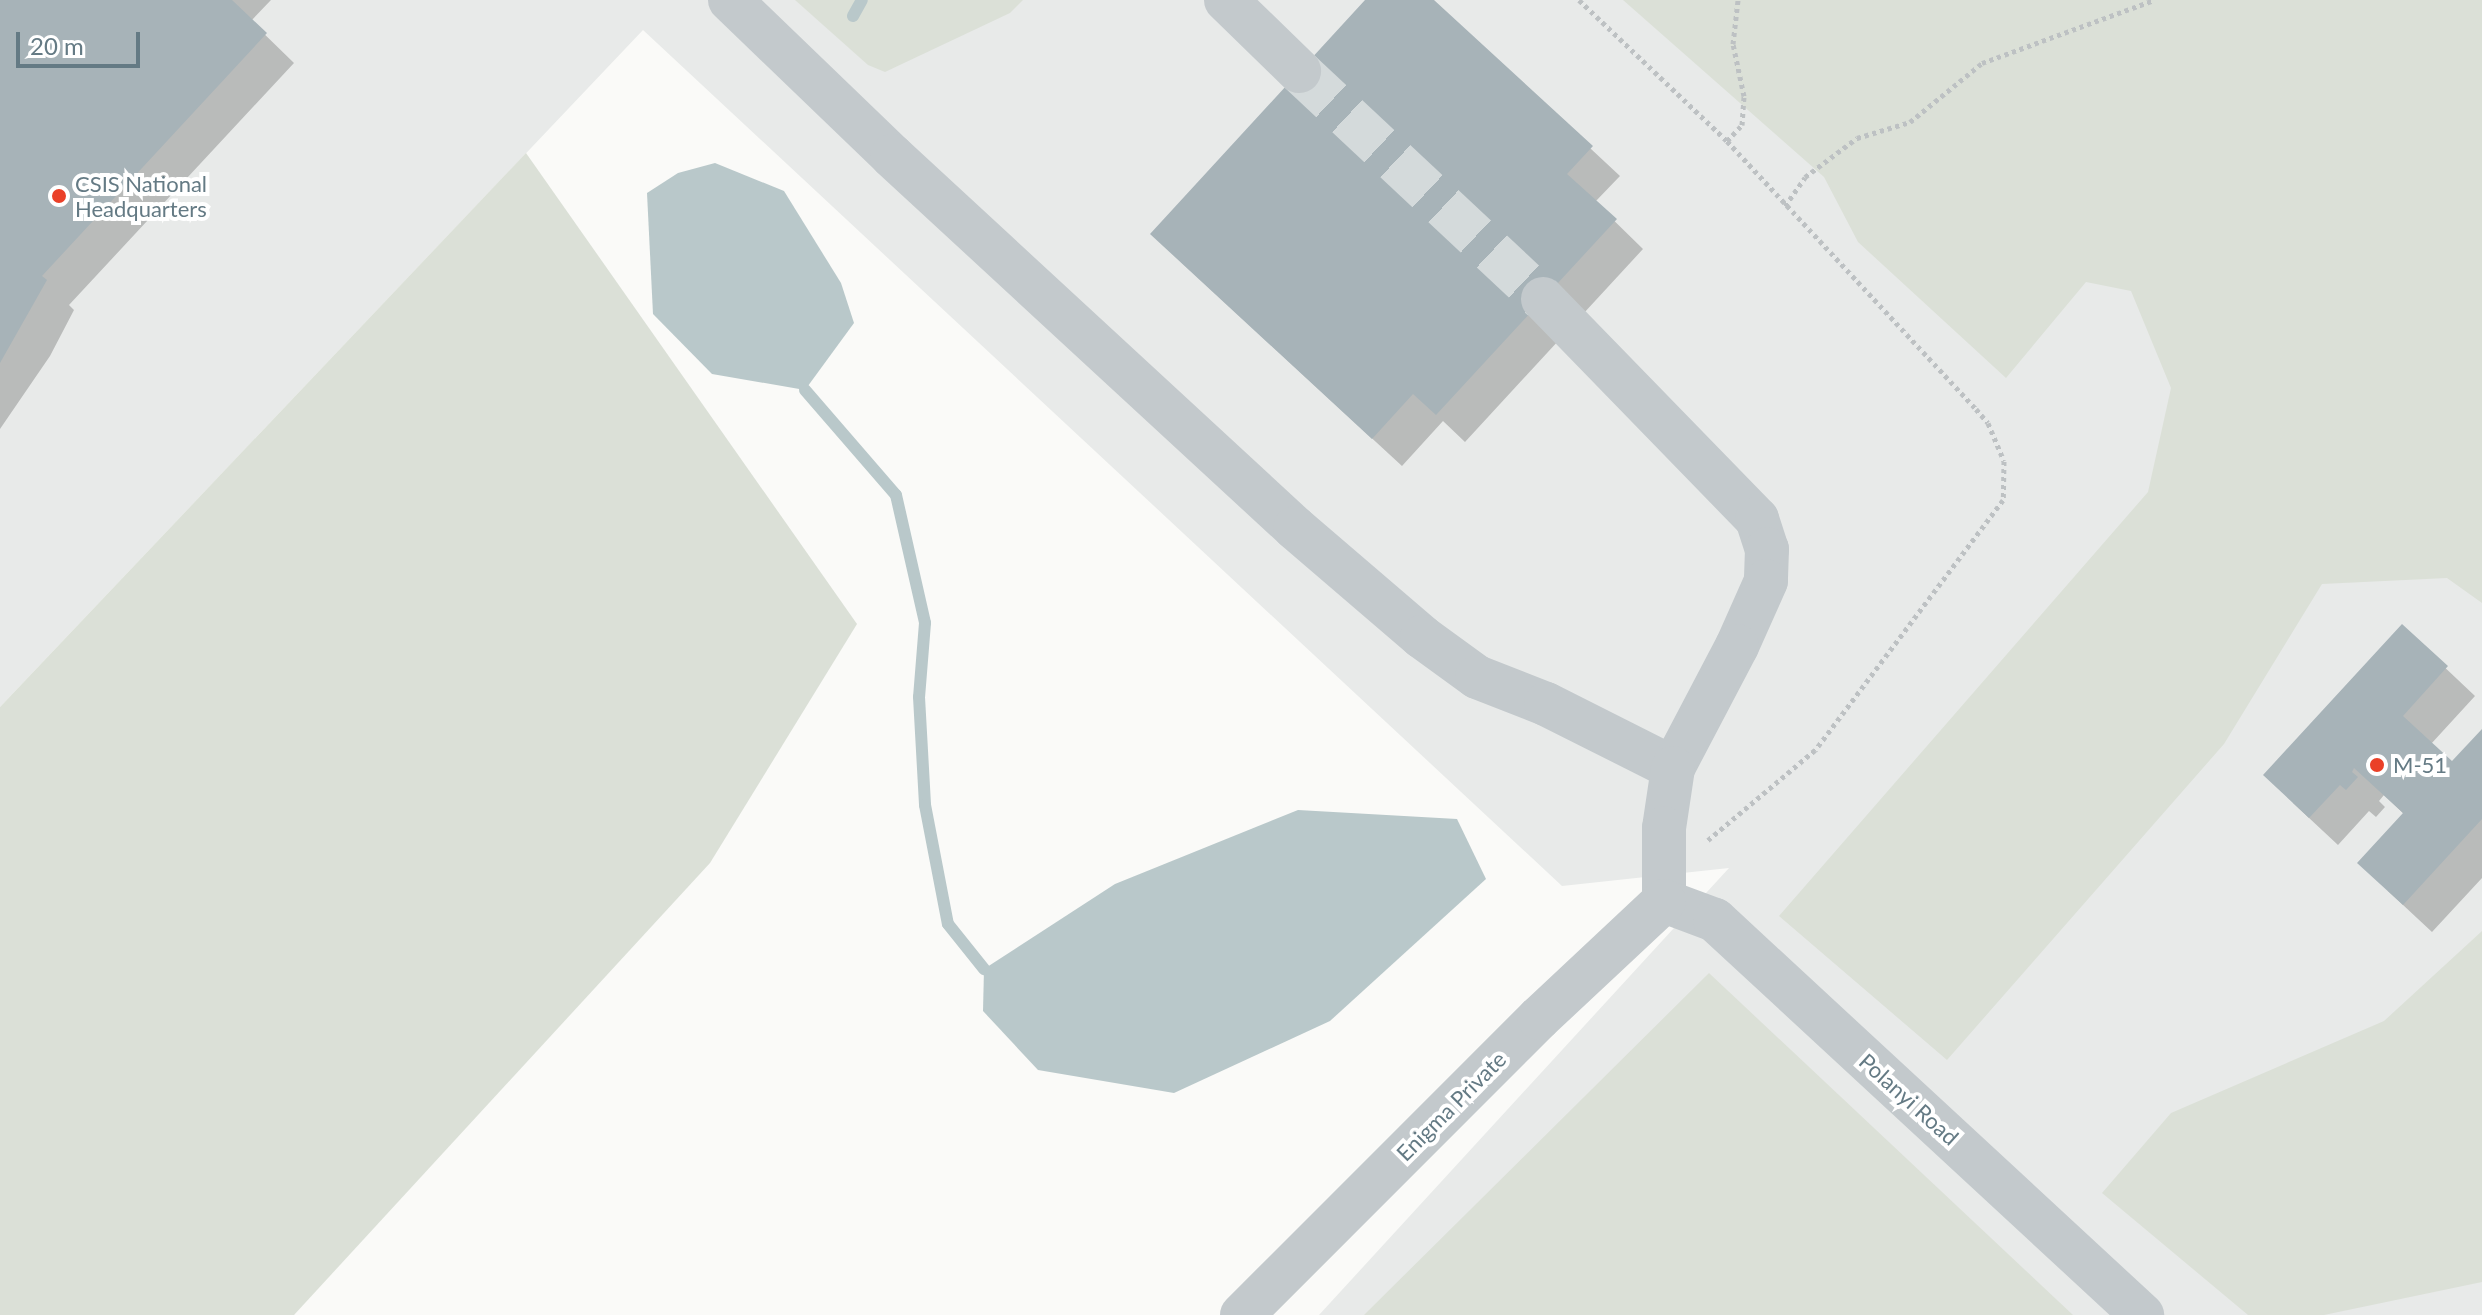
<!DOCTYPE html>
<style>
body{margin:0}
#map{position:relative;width:2482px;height:1315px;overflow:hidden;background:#fafaf8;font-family:Lato,sans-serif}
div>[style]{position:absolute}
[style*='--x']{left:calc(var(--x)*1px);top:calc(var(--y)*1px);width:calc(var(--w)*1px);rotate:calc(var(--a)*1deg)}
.built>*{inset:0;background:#e8eae9}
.green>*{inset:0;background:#dbe0d7}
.water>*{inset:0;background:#b9c8ca}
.shadow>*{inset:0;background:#0003}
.stream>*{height:12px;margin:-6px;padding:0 6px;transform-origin:6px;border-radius:6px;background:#b9c8ca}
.building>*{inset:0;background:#a7b3b8}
.minor-tunnel>*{height:44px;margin-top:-22px;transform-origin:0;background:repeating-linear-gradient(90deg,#d4dadb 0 44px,transparent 0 66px)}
.path>*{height:5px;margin-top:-2.5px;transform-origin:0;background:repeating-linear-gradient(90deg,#bdc1c3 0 4px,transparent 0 8px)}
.minor>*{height:44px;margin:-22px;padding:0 22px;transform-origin:22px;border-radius:22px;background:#c3c9cc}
.dots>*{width:22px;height:22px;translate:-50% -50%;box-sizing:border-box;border:4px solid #fff;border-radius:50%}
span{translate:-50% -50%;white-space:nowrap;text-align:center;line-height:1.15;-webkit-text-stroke:8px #fff;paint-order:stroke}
.poi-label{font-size:22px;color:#647a84}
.left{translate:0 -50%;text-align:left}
.street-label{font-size:22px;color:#647a84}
.scale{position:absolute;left:16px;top:32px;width:124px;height:36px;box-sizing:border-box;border:4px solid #647a84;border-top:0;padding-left:10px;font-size:24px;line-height:28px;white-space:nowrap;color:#647a84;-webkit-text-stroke:6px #fff;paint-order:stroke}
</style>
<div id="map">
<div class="built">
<i style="clip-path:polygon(0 0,2482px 0,2482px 1315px,1319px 1315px,1729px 868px,1562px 886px,643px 30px,0 707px)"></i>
</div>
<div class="green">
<i style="clip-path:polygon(795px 0,1023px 0,1010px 13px,885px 72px,868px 65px)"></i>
<i style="clip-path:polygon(1623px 0,2482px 0,2482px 603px,2447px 578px,2322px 584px,2224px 744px,1947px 1060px,1779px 916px,2148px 492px,2171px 388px,2131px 291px,2086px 282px,2006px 378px,1858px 242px,1824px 177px)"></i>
<i style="clip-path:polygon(526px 153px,857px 624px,710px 863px,294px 1315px,0 1315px,0 707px)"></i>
<i style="clip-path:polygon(2482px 931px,2482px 1282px,2324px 1315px,2248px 1315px,2102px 1193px,2171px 1113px,2384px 1021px)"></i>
<i style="clip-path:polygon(1709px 973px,2073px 1315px,1364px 1315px)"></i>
</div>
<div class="water">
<i style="clip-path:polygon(715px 163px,784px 191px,841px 283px,854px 323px,805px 390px,712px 374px,653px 314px,647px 193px,678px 173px)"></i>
<i style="clip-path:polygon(1298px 810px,1457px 819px,1486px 879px,1330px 1021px,1174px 1093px,1038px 1070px,983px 1011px,984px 969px,1115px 884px)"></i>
</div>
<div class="shadow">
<i style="clip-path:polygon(0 0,271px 0,251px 21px,294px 63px,69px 305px,74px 310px,50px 356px,0 429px)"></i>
<i style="clip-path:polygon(1368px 0,1431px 0,1620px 176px,1595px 202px,1643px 249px,1465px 442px,1443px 421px,1402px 466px,1181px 262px)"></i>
<i style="clip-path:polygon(2402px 627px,2475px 696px,2431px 744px,2452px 764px,2482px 732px,2482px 878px,2432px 932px,2388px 891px,2404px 814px,2384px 795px,2379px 801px,2385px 807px,2376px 817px,2369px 811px,2338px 845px,2293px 803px)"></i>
</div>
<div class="stream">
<i style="--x:853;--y:16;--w:18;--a:-61"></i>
<i style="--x:805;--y:390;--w:139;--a:49.1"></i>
<i style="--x:896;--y:495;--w:131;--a:77.2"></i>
<i style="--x:925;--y:623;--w:74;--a:94.6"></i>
<i style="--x:919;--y:697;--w:108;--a:86.8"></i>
<i style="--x:925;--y:805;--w:121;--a:79.1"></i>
<i style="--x:948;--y:924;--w:58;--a:51.3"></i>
</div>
<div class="building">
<i style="clip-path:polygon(0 0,232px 0,267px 33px,42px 276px,47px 280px,0 363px)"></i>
<i style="clip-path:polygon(1365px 0,1434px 0,1593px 146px,1567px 174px,1617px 219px,1436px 415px,1413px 394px,1372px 439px,1150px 234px)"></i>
<i style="clip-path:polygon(2402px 624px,2448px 666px,2403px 716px,2452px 761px,2482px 729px,2482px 819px,2403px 905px,2357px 863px,2403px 813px,2354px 768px,2352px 772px,2358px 777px,2346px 790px,2340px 785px,2309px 818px,2263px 775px)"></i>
</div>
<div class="minor-tunnel">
<i style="--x:1299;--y:71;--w:334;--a:43.1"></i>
</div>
<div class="path">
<i style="--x:1579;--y:0;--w:204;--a:43.6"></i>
<i style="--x:1727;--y:141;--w:366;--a:47.1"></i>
<i style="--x:1976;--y:409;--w:18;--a:49"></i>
<i style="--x:1988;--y:423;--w:41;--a:67.2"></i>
<i style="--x:2004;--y:461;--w:39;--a:91"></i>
<i style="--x:2003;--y:500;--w:313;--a:126.9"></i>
<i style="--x:1815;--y:750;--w:140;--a:139.9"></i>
<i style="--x:1727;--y:141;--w:22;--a:-47"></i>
<i style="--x:1742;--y:125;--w:29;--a:-86"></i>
<i style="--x:1744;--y:96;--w:53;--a:-101.9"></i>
<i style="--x:1733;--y:44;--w:44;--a:-83.5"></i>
<i style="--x:1785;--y:206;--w:35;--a:-55"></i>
<i style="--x:1805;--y:177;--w:65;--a:-36.9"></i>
<i style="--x:1857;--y:138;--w:55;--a:-16.8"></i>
<i style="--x:1910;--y:122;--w:93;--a:-39.3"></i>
<i style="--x:1982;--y:63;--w:183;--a:-20.1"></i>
</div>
<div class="minor">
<i style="--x:730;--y:0;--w:225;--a:43.9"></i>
<i style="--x:892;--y:156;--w:548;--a:42.71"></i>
<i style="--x:1295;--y:528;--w:167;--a:40.6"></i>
<i style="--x:1422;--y:637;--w:68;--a:36"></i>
<i style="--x:1477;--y:677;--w:74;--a:21.4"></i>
<i style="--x:1546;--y:704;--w:142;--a:26.7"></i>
<i style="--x:1226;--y:0;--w:102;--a:44.2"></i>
<i style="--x:1543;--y:299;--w:307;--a:45.8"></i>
<i style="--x:1757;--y:519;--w:32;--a:72"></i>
<i style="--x:1767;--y:549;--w:32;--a:92"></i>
<i style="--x:1766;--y:581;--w:71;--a:114"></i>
<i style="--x:1737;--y:646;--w:138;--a:117.7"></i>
<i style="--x:1673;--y:768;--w:61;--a:98.5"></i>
<i style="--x:1664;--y:828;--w:73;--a:90"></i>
<i style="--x:1664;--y:901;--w:54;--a:20.4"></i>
<i style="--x:1715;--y:920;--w:582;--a:42.77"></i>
<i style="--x:1242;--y:1315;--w:420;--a:-45"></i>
<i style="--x:1539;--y:1018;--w:171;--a:-43.1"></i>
</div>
<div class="dots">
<i style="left:59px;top:196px;background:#ea4028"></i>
<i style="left:2377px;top:765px;background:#ea4028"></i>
</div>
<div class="poi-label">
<span class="left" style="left:75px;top:196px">CSIS National<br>Headquarters</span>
<span class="left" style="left:2393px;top:765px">M-51</span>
</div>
<div class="street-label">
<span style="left:1909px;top:1099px;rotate:42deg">Polanyi Road</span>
<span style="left:1451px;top:1106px;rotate:-45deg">Enigma Private</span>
</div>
<div class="scale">20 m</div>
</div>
